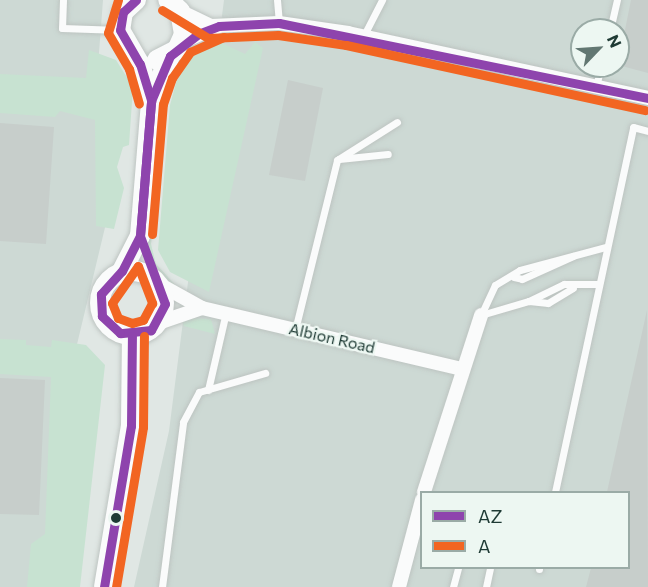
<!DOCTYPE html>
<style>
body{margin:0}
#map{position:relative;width:648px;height:587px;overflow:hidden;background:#e0e7e4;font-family:Commissioner,sans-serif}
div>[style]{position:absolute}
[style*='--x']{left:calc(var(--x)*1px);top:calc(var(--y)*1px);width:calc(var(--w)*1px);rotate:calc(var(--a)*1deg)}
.built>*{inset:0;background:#cdd9d4}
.green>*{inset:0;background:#c7e2d1}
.building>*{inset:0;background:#c7cecb}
.roads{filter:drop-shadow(0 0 2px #bdc4c1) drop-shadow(0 0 2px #bdc4c1)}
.lane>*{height:7px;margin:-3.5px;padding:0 3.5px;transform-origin:3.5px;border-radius:3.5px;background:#fafbfb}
.street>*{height:14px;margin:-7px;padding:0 7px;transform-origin:7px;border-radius:7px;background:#fafbfb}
.secondary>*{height:20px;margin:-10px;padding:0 10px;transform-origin:10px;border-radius:10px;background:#fafbfb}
.secondary>.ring{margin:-10px;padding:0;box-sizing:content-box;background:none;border:20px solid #fafbfb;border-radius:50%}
.bus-1>*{height:9px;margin:-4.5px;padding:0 4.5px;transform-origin:4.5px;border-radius:4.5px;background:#8e44ad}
.bus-2>*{height:9px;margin:-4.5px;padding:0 4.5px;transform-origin:4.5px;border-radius:4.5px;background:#f26522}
.dots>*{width:16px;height:16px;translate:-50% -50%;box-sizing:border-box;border:3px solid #edf7f2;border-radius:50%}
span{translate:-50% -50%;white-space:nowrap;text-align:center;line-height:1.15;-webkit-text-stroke:4.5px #edf7f2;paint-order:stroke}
.street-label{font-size:16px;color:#1e3a34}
.legend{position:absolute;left:420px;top:491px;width:210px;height:78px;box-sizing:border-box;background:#edf7f2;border:2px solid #9aaba6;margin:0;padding:8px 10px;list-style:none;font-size:18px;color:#1e3a34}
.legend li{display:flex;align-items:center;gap:12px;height:30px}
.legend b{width:30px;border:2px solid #9aaba6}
.north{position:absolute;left:570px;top:18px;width:60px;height:60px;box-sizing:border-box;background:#edf7f2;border:2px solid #9aaba6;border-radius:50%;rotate:65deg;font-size:16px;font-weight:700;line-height:24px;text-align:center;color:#1e3a34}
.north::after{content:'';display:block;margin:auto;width:21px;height:27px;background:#627772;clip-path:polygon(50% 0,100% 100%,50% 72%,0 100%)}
</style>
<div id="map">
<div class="built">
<i style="clip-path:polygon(0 0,103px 0,98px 66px,114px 190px,73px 361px,45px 587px,0 587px)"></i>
<i style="clip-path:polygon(evenodd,224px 0,648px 0,648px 587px,134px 587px,169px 431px,224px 0,582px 30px,618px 30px,618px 66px,582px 66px,582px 30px,224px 0,422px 492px,628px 492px,628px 568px,422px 568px,422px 492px)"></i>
</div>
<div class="green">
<i style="clip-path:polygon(255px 42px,263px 48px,209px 292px,170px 272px,158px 250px,170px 105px,179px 72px,194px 52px,220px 42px,245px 54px)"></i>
<i style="clip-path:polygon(89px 50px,116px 60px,133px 87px,129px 145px,123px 147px,117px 167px,124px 188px,114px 229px,96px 226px,95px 120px,60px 111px,55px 117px,0 113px,0 74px,86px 78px)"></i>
<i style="clip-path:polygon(178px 62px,165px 101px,151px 244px,156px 264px,178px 288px,161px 275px,152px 260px,148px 243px,163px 89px)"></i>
<i style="clip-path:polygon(181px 318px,211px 319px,215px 334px,184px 326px)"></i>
<i style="clip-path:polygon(0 339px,26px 340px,26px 345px,51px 347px,52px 340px,86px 345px,105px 365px,80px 587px,27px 587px,31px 544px,45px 534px,51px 377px,0 374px)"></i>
</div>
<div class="building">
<i style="clip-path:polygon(631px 0,648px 0,648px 73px,618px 65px)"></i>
<i style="clip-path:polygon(288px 80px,323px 88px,305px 181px,269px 175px)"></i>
<i style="clip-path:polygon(0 123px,54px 127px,46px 244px,0 241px)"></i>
<i style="clip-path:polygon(647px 310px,648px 587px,586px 587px,591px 568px,628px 568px,628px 492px,607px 492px)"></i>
<i style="clip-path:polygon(0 378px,45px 380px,39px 515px,0 514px)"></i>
</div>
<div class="roads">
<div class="lane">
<i style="--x:63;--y:0;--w:28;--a:92"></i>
<i style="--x:62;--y:28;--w:58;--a:2"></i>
<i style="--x:277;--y:0;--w:23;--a:85"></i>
<i style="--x:610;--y:30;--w:31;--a:-77"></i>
<i style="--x:363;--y:37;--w:42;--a:-62.8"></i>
<i style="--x:596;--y:87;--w:22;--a:-77"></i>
<i style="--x:339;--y:159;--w:49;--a:-5.8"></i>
<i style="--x:514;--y:277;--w:8;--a:14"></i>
<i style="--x:522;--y:279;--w:56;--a:-24.3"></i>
<i style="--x:529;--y:301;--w:39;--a:-26"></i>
<i style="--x:564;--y:284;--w:35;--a:0"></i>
<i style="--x:481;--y:315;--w:33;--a:-65"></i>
<i style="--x:495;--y:285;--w:29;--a:-31"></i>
<i style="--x:520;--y:270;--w:89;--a:-15"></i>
<i style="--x:481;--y:315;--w:50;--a:-16.3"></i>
<i style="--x:529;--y:301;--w:19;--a:6"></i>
<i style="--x:548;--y:303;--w:29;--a:-31"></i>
<i style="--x:295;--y:330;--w:175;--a:-76.1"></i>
<i style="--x:337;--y:160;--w:71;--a:-32.3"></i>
<i style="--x:208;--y:390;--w:80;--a:-77"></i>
<i style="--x:555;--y:492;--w:373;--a:-77.9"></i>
<i style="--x:633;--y:127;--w:16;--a:15"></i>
<i style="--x:539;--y:569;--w:1;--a:-90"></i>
<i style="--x:162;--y:587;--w:166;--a:-82.7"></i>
<i style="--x:183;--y:422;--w:34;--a:-62"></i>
<i style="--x:199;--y:392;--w:69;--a:-16.1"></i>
<i style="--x:453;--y:587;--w:20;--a:-75"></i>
<i style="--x:486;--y:587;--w:19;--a:-78"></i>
</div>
<div class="street">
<i style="--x:180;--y:11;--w:34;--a:26"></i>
<i style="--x:211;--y:26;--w:68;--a:-2.5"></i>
<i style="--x:279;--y:23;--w:70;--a:8.2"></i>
<i style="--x:348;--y:33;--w:307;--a:12.2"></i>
<i style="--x:182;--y:42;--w:40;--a:-23.4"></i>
<i style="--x:159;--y:284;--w:49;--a:29.2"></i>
<i style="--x:202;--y:308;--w:267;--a:13.2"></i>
<i style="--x:158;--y:323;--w:46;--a:-18.8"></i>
<i style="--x:424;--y:492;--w:186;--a:-72.1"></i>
<i style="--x:399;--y:587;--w:90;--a:-75.2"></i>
</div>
<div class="secondary">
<i style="--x:136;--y:0;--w:18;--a:137"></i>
<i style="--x:123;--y:12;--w:18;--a:99"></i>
<i style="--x:120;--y:30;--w:39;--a:60"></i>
<i style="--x:140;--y:64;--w:39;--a:73"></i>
<i style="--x:157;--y:60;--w:22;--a:-27"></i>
<i style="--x:177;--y:50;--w:17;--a:-66"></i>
<i style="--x:184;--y:34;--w:23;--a:-100"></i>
<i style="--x:180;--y:11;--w:16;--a:-137"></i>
<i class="ring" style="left:100px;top:271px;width:44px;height:44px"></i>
<i style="--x:122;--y:271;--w:39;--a:-63"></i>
<i style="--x:140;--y:236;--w:135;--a:-85.3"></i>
<i style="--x:151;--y:101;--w:49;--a:-67.1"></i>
<i style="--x:104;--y:587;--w:163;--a:-80.5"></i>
<i style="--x:131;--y:426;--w:90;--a:-89.4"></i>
</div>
</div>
<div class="bus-1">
<i style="--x:136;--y:0;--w:18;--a:137"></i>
<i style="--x:123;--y:12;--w:18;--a:99"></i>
<i style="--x:120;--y:30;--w:39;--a:60"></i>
<i style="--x:140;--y:64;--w:39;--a:73"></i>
<i style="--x:151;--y:101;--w:49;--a:-67.1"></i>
<i style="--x:170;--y:56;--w:36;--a:-38"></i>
<i style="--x:198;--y:34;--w:22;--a:-21"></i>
<i style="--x:219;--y:26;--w:60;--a:-2.9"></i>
<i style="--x:279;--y:23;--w:377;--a:11.5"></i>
<i style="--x:140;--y:236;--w:72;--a:69.8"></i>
<i style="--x:165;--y:304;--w:30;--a:118"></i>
<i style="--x:151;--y:330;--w:31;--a:174"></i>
<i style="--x:120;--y:333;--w:25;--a:-137"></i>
<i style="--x:102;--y:316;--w:22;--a:-93"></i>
<i style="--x:101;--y:294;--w:31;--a:-48"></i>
<i style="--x:122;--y:271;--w:39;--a:-63"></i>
<i style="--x:140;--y:236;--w:135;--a:-85.3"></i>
<i style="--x:140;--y:236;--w:135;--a:-85.3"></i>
<i style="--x:104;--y:587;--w:163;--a:-80.5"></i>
<i style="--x:131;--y:426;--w:90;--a:-89.4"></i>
</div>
<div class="bus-2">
<i style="--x:118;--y:0;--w:34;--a:107"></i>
<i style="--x:108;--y:33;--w:42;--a:59.7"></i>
<i style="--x:129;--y:69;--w:36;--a:74"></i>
<i style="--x:162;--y:10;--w:54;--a:31.3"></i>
<i style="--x:208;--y:38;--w:70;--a:-2.5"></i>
<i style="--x:278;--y:35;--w:69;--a:8.4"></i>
<i style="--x:346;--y:45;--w:306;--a:12.3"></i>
<i style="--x:152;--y:234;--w:130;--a:-85.2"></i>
<i style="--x:163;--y:104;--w:28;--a:-71"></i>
<i style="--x:172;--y:78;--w:32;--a:-55"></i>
<i style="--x:190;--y:52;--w:37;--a:-24"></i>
<i style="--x:138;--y:266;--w:40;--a:69"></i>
<i style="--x:152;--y:303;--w:19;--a:118"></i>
<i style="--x:143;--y:320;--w:11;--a:165"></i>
<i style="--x:132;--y:323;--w:15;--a:-160"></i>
<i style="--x:118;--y:318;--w:16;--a:-112"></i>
<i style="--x:112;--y:303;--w:45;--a:-54.9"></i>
<i style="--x:116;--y:587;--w:162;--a:-80.4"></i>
<i style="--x:143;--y:427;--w:91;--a:-89.4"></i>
</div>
<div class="dots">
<i style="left:116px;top:518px;background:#1e3a34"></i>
</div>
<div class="street-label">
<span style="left:332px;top:338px;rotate:13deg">Albion Road</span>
</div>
<ul class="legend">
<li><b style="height:8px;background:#8e44ad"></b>AZ</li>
<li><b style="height:8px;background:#f26522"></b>A</li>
</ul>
<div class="north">N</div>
</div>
